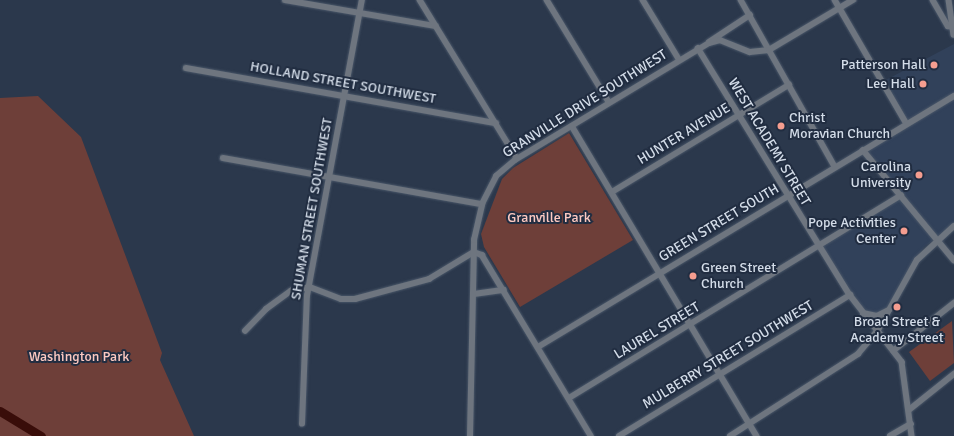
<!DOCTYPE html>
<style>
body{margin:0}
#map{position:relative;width:954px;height:436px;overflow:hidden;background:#2b384c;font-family:Signika,sans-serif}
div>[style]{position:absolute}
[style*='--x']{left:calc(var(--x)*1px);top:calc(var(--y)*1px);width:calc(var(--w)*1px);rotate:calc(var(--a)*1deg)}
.built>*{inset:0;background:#31415a}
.green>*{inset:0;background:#6e3f39}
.river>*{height:9px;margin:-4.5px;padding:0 4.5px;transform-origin:4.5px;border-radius:4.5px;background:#390d09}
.roads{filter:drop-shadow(0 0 1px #495668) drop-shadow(0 0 1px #495668)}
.minor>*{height:5.5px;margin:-2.75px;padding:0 2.75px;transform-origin:2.75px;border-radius:2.75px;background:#6e757f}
.dots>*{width:11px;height:11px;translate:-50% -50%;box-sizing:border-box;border:2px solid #212d41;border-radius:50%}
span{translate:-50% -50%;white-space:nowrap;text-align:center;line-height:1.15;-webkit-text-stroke:4px #212d41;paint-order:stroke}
.poi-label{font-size:14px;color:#d3dce8}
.right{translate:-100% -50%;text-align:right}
.left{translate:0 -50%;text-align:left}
.street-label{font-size:14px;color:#d3dce8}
.park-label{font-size:14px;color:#fdc9c1}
</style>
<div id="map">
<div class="built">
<i style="clip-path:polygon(954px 44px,954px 226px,925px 246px,915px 259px,878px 330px,819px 246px,901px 195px,863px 150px,906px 124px,882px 82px)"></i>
</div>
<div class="green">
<i style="clip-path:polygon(38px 96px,81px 137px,162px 353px,160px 360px,194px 436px,0 436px,0 98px)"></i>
<i style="clip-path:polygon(569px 133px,633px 240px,520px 307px,484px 247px,481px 234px,502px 179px,513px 168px)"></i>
<i style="clip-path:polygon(952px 321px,954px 363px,930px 381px,909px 352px)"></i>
</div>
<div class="river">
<i style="--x:0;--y:411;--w:48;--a:31.4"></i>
</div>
<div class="roads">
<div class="minor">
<i style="--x:285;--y:0;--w:153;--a:9.8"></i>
<i style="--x:420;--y:0;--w:185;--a:58.5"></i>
<i style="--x:547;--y:0;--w:119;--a:58.7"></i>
<i style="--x:643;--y:0;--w:69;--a:58.6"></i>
<i style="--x:741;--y:0;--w:192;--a:60.6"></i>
<i style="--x:835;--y:0;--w:143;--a:59.9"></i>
<i style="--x:933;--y:0;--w:30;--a:60"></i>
<i style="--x:948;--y:26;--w:5;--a:11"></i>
<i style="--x:949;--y:0;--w:35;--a:82"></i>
<i style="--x:709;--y:42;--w:49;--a:-33.4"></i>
<i style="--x:698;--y:48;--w:290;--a:58.4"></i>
<i style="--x:850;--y:295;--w:85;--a:52.2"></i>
<i style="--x:902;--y:362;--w:75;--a:82.3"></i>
<i style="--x:186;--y:68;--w:315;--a:10.1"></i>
<i style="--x:572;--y:126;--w:361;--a:59.2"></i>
<i style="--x:863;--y:150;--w:143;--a:50.4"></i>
<i style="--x:223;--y:158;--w:263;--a:10.1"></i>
<i style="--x:612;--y:192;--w:207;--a:-31.2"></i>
<i style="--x:474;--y:252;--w:9;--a:21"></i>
<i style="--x:482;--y:255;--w:211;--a:58.9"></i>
<i style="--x:474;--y:294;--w:30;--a:-8"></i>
<i style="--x:863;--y:313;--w:14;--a:12"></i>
<i style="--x:877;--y:316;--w:13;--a:-27"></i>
<i style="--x:245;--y:331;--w:30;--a:-46"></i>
<i style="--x:266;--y:309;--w:31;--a:-36"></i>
<i style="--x:291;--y:291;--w:19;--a:-12"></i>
<i style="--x:310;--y:287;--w:33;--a:21"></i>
<i style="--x:341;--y:299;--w:14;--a:0"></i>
<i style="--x:355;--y:299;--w:77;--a:-15.1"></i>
<i style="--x:429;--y:279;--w:52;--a:-31"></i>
<i style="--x:538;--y:347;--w:486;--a:-31.1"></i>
<i style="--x:893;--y:351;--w:78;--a:-38.2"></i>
<i style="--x:569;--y:398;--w:389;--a:-31.4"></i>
<i style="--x:909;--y:410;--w:58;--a:-38.7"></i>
<i style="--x:302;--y:424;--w:128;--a:-87.8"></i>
<i style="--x:307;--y:296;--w:301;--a:-79.5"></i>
<i style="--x:470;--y:436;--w:196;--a:-88.8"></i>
<i style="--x:474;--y:240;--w:37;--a:-77"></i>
<i style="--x:482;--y:204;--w:31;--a:-63"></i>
<i style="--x:496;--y:176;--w:25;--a:-40"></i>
<i style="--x:515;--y:160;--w:227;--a:-31.1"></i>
<i style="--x:709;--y:43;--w:11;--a:-15"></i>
<i style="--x:720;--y:40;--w:32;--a:22"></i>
<i style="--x:750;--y:52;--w:19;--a:-6"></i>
<i style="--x:769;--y:50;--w:98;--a:-30.8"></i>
<i style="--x:619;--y:436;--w:271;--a:-31.4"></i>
<i style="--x:730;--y:436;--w:152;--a:-32.6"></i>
<i style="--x:858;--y:354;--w:31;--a:-50"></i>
<i style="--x:878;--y:330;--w:80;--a:-60.9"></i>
<i style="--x:917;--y:260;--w:50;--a:-42.6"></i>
<i style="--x:890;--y:436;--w:24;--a:-30"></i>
</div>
</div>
<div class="dots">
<i style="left:934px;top:65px;background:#f59d8f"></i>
<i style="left:923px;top:84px;background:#f59d8f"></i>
<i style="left:781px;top:126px;background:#f59d8f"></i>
<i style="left:919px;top:175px;background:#f59d8f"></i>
<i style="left:904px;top:231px;background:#f59d8f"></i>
<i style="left:693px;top:276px;background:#f59d8f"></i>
<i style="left:897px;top:307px;background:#f59d8f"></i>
</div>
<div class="poi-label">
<span class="right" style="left:926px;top:65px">Patterson Hall</span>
<span class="right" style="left:915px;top:84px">Lee Hall</span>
<span class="left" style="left:789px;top:126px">Christ<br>Moravian Church</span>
<span class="right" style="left:911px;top:175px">Carolina<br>University</span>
<span class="right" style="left:896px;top:231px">Pope Activities<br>Center</span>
<span class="left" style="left:701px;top:276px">Green Street<br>Church</span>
<span style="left:897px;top:330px">Broad Street &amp;<br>Academy Street</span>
</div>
<div class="street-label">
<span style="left:343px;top:83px;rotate:10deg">HOLLAND STREET SOUTHWEST</span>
<span style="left:585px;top:104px;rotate:-32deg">GRANVILLE DRIVE SOUTHWEST</span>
<span style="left:684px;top:134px;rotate:-31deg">HUNTER AVENUE</span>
<span style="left:769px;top:142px;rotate:59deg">WEST ACADEMY STREET</span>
<span style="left:312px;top:209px;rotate:-80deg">SHUMAN STREET SOUTHWEST</span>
<span style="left:719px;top:223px;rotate:-31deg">GREEN STREET SOUTH</span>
<span style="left:657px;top:331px;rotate:-31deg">LAUREL STREET</span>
<span style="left:728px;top:355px;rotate:-31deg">MULBERRY STREET SOUTHWEST</span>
</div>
<div class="park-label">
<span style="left:549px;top:218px">Granville Park</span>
<span style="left:79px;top:357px">Washington Park</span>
</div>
</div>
